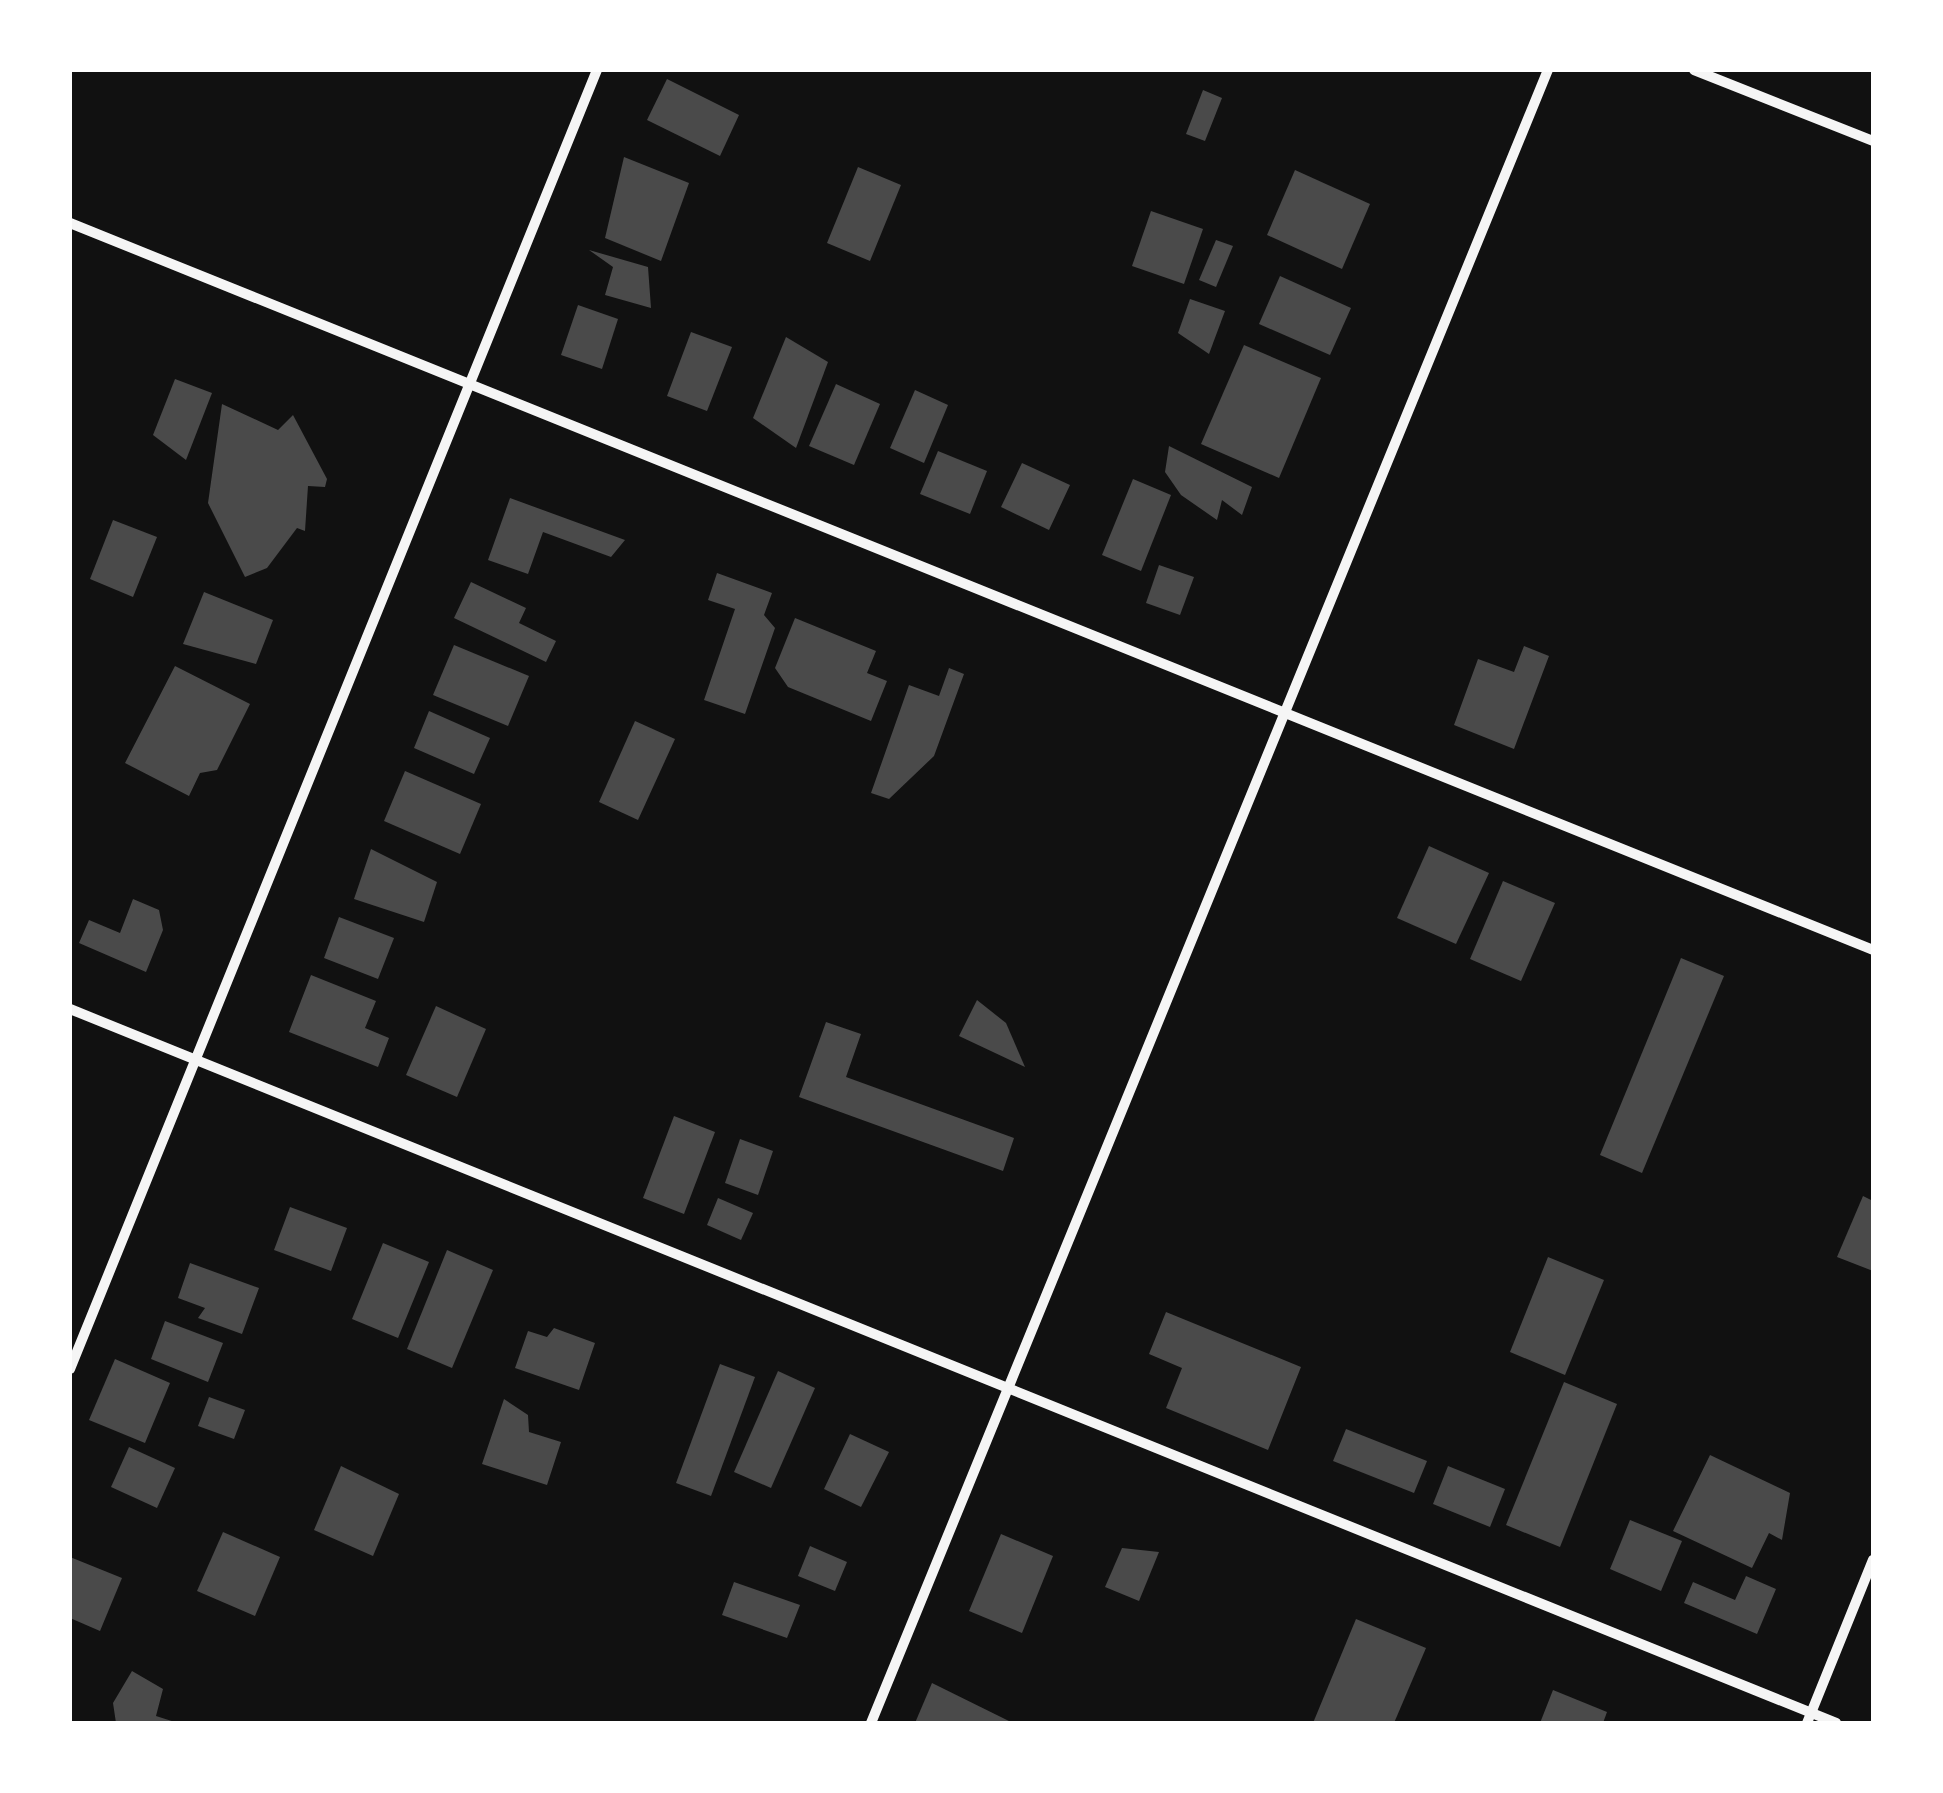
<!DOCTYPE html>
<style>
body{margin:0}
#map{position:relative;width:1943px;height:1793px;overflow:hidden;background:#111;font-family:"Fira Sans",sans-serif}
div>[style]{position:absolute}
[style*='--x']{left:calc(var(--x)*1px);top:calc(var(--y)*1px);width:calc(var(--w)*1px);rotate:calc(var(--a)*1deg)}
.building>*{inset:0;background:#4a4a4a}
.minor>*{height:10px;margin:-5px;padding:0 5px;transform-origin:5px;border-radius:5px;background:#f5f5f5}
span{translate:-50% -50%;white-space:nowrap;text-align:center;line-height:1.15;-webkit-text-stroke:8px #fff;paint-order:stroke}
.frame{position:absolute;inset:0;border:72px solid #fff;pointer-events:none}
</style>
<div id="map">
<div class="building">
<i style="clip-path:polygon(667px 79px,739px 115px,720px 156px,647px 120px)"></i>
<i style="clip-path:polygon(1203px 90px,1222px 98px,1205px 141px,1186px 134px)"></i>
<i style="clip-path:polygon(624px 157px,689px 183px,661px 261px,605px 238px)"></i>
<i style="clip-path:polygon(858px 167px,901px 185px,870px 261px,827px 243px)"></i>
<i style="clip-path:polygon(1295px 170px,1370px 204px,1342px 269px,1267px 235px)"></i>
<i style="clip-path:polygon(1151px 211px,1203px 229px,1184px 284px,1132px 266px)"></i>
<i style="clip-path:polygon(1216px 240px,1233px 246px,1216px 287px,1199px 280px)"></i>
<i style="clip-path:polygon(589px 250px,648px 267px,651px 308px,605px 295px,613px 267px)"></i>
<i style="clip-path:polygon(1280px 276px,1351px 308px,1330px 355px,1259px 324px)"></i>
<i style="clip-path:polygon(1190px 299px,1225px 311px,1209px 354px,1178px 333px)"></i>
<i style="clip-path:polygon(578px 305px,618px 319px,602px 369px,561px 355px)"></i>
<i style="clip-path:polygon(691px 332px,732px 347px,707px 411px,667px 396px)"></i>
<i style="clip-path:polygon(786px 337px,828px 362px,796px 448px,753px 418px)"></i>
<i style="clip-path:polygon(1244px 345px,1321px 378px,1279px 478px,1201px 444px)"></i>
<i style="clip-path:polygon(175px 379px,212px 393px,186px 460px,153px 435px)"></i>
<i style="clip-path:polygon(836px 384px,880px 404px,854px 465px,809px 446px)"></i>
<i style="clip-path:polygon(915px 390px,948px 405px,924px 463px,890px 448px)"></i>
<i style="clip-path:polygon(222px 404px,278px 430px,293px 415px,327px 479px,325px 487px,308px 486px,305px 531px,297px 528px,267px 568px,245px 577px,208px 503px)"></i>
<i style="clip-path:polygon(1169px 446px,1252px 487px,1242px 515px,1222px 500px,1217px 520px,1181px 495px,1165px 472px)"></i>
<i style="clip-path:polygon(938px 451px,987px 471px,970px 514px,920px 494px)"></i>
<i style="clip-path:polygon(1022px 463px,1070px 485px,1049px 530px,1001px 507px)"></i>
<i style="clip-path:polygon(1133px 479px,1171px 495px,1141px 571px,1102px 555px)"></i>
<i style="clip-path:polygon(510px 498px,625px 540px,611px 557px,543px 532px,528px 574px,488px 560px)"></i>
<i style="clip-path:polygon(113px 520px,157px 537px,133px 597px,90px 579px)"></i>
<i style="clip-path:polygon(1159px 565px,1194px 577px,1180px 615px,1146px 603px)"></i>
<i style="clip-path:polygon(717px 573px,772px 593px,764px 615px,775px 628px,745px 714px,704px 700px,735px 609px,708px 600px)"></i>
<i style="clip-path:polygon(471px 582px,526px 608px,519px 623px,556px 641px,546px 662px,454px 618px)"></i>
<i style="clip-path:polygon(204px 592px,273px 620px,256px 664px,183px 644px)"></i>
<i style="clip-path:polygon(795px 618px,876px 651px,867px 673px,887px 681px,871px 721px,788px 687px,775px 668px)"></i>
<i style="clip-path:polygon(454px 645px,529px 676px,508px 726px,433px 695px)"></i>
<i style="clip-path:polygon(1524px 646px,1549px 656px,1514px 749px,1454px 725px,1478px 659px,1514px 672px)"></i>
<i style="clip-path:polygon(175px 666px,250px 704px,217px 770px,200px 773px,189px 796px,125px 763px)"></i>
<i style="clip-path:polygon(949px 668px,964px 674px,934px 756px,889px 799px,871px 793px,909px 685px,939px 696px)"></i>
<i style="clip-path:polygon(429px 711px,490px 738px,474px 774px,414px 748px)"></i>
<i style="clip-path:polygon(635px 721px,675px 739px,638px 820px,599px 802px)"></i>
<i style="clip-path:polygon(405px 771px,481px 804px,460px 854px,384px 821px)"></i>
<i style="clip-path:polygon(1429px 846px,1489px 873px,1456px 944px,1397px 918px)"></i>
<i style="clip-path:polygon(371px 849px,437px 882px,424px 922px,354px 899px)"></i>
<i style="clip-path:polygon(1503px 881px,1555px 903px,1521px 981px,1470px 959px)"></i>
<i style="clip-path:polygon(133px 899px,159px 910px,163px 930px,146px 972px,79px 943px,89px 920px,120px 933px)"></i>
<i style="clip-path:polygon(339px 917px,394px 938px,378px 979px,324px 958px)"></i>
<i style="clip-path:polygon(1681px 958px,1724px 976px,1642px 1173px,1600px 1155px)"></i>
<i style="clip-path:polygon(311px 975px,376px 1001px,365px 1028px,389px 1038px,378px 1067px,289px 1032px)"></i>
<i style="clip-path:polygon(977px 1000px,1006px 1023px,1025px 1067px,959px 1036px)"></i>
<i style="clip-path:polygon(436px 1006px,486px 1029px,457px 1097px,406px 1075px)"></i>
<i style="clip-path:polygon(826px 1022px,861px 1034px,846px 1077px,1014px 1138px,1003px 1171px,799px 1097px)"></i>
<i style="clip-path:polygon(674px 1116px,715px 1132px,684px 1214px,643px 1198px)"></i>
<i style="clip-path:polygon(740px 1139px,773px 1151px,758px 1195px,725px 1183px)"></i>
<i style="clip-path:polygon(1863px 1196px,1873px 1201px,1873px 1271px,1837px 1257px)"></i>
<i style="clip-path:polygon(718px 1198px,753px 1213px,741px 1240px,707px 1225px)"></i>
<i style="clip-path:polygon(290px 1207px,347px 1228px,331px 1271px,274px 1250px)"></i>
<i style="clip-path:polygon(383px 1243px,429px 1262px,398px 1338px,352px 1319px)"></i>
<i style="clip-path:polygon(447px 1250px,493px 1270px,452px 1368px,407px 1349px)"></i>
<i style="clip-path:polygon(1548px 1257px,1604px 1280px,1565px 1375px,1510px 1352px)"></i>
<i style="clip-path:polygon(190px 1263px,259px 1288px,242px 1334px,198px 1318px,205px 1308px,178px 1298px)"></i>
<i style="clip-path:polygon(1166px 1312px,1301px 1367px,1268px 1450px,1166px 1408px,1182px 1368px,1149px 1354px)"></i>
<i style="clip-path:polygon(165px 1321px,223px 1343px,208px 1382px,151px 1359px)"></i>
<i style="clip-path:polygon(554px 1328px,595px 1343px,579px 1390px,515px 1368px,528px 1331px,547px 1337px)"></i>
<i style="clip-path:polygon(115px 1359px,170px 1383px,145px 1443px,89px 1420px)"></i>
<i style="clip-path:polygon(720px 1364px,755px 1377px,711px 1496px,676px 1483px)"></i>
<i style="clip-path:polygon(778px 1371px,815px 1388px,771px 1488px,734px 1472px)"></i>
<i style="clip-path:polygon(1564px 1382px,1617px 1404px,1560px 1547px,1506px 1525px)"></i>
<i style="clip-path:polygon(209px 1397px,245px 1410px,234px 1439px,198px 1426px)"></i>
<i style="clip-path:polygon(504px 1399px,528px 1415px,529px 1432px,561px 1442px,547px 1485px,482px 1464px)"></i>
<i style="clip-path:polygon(1346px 1429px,1427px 1461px,1414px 1493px,1333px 1461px)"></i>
<i style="clip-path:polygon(850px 1434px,889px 1452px,861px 1507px,824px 1489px)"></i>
<i style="clip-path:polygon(129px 1447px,175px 1468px,157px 1508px,111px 1487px)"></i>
<i style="clip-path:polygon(1710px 1455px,1790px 1493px,1782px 1540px,1769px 1533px,1752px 1568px,1673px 1531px)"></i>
<i style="clip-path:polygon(341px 1466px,399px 1494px,373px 1556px,314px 1530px)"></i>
<i style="clip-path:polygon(1448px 1466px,1505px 1489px,1490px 1527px,1433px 1504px)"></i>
<i style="clip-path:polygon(1630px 1520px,1682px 1541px,1661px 1591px,1610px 1569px)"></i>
<i style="clip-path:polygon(223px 1532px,280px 1557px,255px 1616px,197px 1591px)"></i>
<i style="clip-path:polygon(1001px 1534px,1053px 1556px,1022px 1633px,969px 1611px)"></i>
<i style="clip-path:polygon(810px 1546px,847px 1562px,835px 1591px,798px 1576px)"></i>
<i style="clip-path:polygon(1122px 1548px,1159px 1552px,1139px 1601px,1105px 1587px)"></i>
<i style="clip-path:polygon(70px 1557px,122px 1578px,100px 1631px,70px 1618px)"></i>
<i style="clip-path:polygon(1746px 1576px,1776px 1589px,1757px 1634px,1684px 1603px,1693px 1582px,1735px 1600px)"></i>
<i style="clip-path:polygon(734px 1582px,800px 1605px,787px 1638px,722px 1615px)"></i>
<i style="clip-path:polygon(1356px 1619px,1426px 1648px,1394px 1723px,1313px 1723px)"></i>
<i style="clip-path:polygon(132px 1671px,163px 1689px,156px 1716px,178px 1723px,116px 1723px,113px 1703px)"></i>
<i style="clip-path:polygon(932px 1683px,1013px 1723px,915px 1723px)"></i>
<i style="clip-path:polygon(1553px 1690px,1607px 1712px,1603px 1723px,1540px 1723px)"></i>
</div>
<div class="minor">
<i style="--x:1694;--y:70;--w:193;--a:21.6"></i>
<i style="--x:70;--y:223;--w:1944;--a:21.96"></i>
<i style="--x:70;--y:1009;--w:1905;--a:22.01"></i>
<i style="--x:70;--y:1369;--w:1402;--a:-67.92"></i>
<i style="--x:871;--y:1723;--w:1786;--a:-67.73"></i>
<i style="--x:1807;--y:1723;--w:176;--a:-68"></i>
</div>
<div class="frame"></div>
</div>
